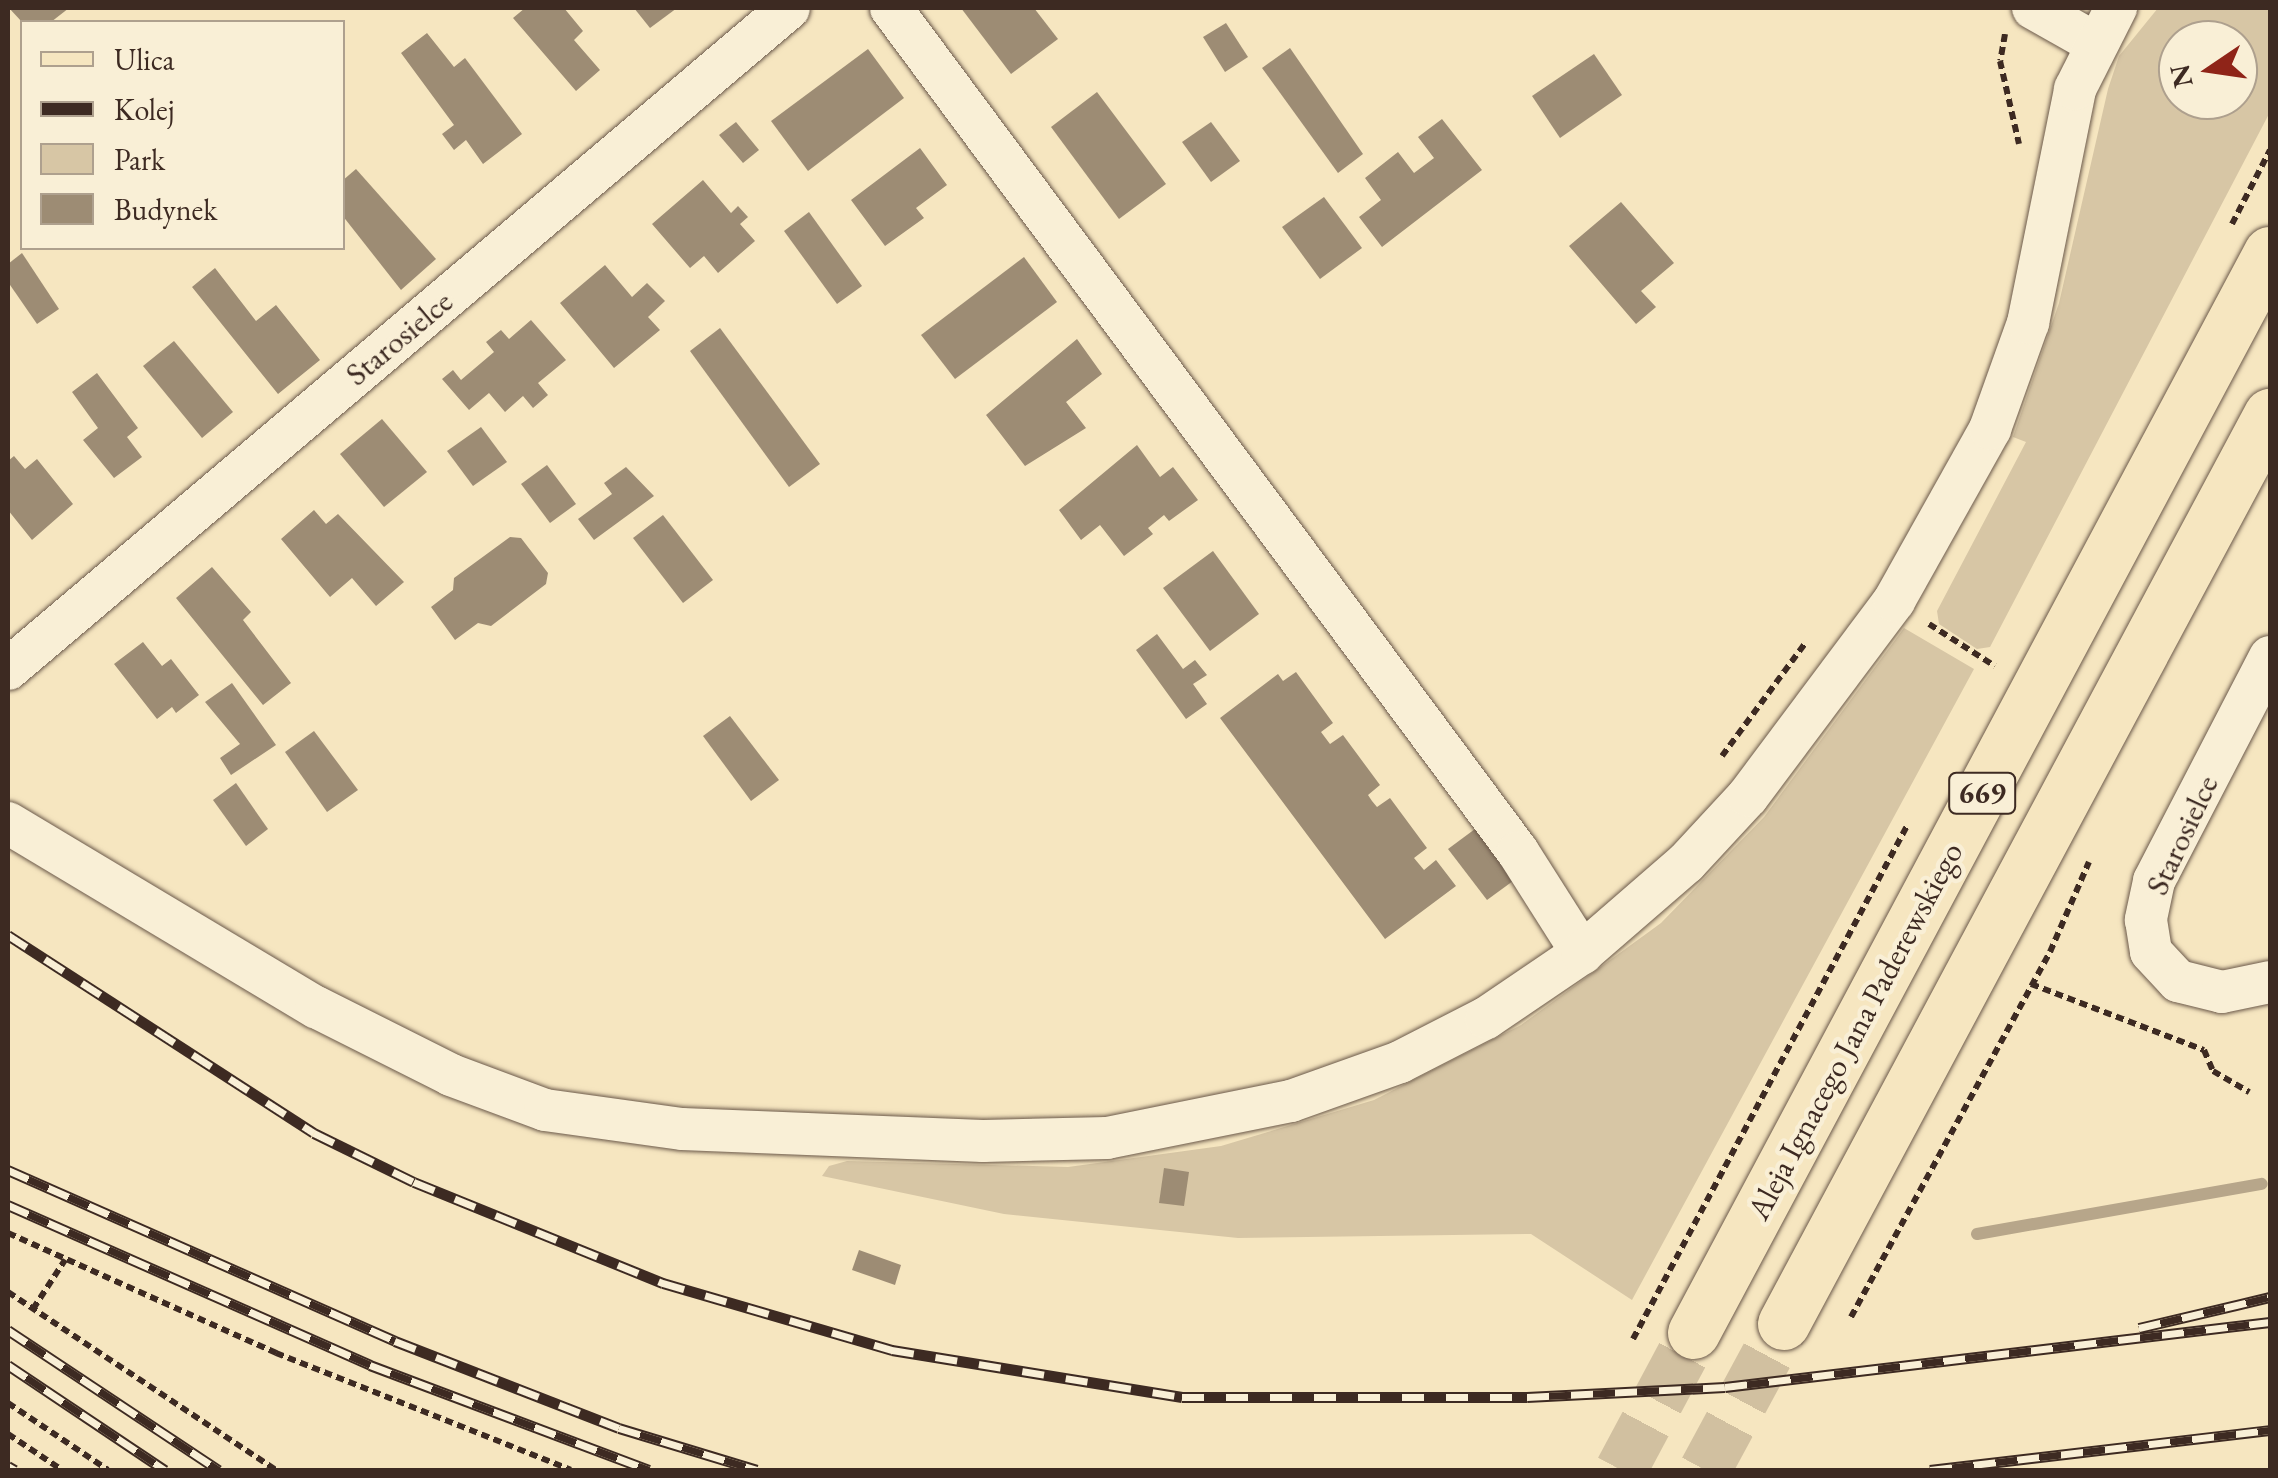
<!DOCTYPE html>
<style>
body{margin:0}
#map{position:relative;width:2278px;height:1478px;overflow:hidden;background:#f6e6c0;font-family:"EB Garamond",serif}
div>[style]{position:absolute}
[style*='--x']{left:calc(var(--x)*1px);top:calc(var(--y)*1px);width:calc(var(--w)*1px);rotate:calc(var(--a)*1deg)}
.green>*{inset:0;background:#d7c6a5}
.stream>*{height:12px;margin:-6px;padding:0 6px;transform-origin:6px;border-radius:6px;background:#b7a68a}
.building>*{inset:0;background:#9d8c74}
.major-tunnel>*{height:52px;margin-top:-26px;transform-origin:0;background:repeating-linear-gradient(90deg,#d1c0a0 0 52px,transparent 0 78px)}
.path>*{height:6px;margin-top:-3px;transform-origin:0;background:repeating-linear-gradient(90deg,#3d2a22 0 8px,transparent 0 13px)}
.roads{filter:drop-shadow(0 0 2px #6b594a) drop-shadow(0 0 2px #6b594a)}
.minor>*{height:42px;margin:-21px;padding:0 21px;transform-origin:21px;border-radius:21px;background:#f9efd6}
.major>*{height:52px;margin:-26px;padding:0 26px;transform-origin:26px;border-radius:26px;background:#f6e6c0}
.rail>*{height:11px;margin-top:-5.5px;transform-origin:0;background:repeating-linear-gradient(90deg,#f9efd6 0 22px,#3d2a22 0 44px);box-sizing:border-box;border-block:2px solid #3d2a22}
span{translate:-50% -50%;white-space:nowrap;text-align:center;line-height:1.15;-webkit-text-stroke:9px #f9efd6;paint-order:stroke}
.shield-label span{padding:2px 8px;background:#f9efd6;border:2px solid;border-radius:8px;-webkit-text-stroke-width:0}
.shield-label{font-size:30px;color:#3d2a22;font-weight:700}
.street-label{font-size:32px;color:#3d2a22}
.frame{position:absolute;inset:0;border:10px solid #3d2a22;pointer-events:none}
.legend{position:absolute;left:20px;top:20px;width:325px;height:230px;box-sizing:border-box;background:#f9efd6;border:2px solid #aea08e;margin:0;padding:12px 18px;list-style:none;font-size:30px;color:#3d2a22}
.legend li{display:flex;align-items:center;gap:20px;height:50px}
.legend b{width:50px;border:2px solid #aea08e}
.north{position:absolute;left:2158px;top:20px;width:100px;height:100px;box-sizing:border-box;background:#f9efd6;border:2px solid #aea08e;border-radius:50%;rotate:257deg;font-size:28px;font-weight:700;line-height:40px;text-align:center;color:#3d2a22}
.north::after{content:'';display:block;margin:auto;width:35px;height:45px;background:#8f2418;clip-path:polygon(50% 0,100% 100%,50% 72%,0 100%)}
</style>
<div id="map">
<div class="green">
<i style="clip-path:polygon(evenodd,2158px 8px,2270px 8px,2270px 112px,1990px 647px,1977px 649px,1939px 624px,1937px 611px,2026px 442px,2013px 437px,2059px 303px,2108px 89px,2119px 56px,2158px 8px,2178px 40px,2238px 40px,2238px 100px,2178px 100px,2178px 40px)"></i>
<i style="clip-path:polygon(1904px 628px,1974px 669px,1632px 1300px,1531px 1234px,1238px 1238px,1004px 1214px,822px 1176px,829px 1166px,847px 1161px,1068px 1167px,1221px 1146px,1374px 1100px,1521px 1025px,1661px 923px,1764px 817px)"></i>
</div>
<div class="stream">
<i style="--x:1977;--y:1234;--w:289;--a:-10"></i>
</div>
<div class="building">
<i style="clip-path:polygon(9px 8px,69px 8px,51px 22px,22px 22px)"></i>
<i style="clip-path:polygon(525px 8px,564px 8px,583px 31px,574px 40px,600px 70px,576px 91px,513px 18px)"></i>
<i style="clip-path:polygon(634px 8px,677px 8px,650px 28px)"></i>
<i style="clip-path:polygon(961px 8px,1034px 8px,1058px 39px,1011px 74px)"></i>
<i style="clip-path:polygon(1226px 23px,1248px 57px,1225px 72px,1203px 37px)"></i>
<i style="clip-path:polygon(427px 33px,454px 67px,465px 58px,522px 134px,483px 164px,466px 140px,454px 150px,442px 134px,454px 125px,401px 53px)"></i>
<i style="clip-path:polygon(1290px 48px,1363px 154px,1338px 173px,1262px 68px)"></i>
<i style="clip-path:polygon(868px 49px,904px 98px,808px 171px,771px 121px)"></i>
<i style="clip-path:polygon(1594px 54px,1622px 95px,1560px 138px,1532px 96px)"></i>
<i style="clip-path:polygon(1097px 92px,1166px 184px,1119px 219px,1051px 127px)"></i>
<i style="clip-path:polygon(1442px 119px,1482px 170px,1382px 247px,1359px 217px,1381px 200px,1365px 178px,1398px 152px,1414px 173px,1434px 158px,1418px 137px)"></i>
<i style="clip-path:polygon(736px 122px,759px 150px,743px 163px,719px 135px)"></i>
<i style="clip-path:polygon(1211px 122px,1240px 161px,1211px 182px,1182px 142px)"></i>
<i style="clip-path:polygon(920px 148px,947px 185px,916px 208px,924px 218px,885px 246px,851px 200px)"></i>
<i style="clip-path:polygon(356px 169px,436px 259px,401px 290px,342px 215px,342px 181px)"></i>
<i style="clip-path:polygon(703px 180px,731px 213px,738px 206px,748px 217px,740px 224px,755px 241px,718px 273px,704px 256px,690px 268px,652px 224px)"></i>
<i style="clip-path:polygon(1324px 197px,1362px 248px,1320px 279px,1282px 227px)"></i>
<i style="clip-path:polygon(1621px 202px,1674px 263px,1641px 291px,1656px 307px,1636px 324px,1569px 246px)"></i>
<i style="clip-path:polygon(809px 212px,862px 286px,837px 304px,784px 231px)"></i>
<i style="clip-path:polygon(22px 253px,59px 309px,37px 324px,8px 282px,8px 264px)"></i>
<i style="clip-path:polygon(1024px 257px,1057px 302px,955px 379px,921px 335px)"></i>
<i style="clip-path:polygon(605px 265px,632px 297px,647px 283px,665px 301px,648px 317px,660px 330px,614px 368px,560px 303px)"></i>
<i style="clip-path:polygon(215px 268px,256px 321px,276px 305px,320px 360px,278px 394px,192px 287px)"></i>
<i style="clip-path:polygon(531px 320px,566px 360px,538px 383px,548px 395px,533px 408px,523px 396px,505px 412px,489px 393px,469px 410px,442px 379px,453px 370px,461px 380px,494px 352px,486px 342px,501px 330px,509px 339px)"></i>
<i style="clip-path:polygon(720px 328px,820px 464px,789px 487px,690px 351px)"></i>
<i style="clip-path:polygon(1077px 339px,1102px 374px,1066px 402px,1086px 428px,1025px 466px,986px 415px)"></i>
<i style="clip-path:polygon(174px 341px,233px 412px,202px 438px,143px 366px)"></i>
<i style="clip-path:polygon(97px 373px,138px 428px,127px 437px,142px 457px,114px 478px,83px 440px,98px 428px,72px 392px)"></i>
<i style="clip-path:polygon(382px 419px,427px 472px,384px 507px,340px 454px)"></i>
<i style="clip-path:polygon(481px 427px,507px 462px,473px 486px,447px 451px)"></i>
<i style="clip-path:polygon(1137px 445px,1160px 477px,1173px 467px,1198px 500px,1169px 521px,1164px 515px,1148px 528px,1153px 534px,1124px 556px,1100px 525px,1081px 540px,1059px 510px)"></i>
<i style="clip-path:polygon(14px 456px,25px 469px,37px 459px,73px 504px,32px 540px,8px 510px,8px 461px)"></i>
<i style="clip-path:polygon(547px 465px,576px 504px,550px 523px,521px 484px)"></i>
<i style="clip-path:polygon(626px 467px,654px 496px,594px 540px,578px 519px,612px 494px,604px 483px)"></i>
<i style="clip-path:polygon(314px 510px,326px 524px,338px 514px,404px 582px,376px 606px,352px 578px,330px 597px,281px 539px)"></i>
<i style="clip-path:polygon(663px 515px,713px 580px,683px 603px,633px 538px)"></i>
<i style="clip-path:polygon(510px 537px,521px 538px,548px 573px,546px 584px,491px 626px,478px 623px,455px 640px,431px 607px,453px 590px,454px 578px)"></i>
<i style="clip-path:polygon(1213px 551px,1259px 614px,1210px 651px,1163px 588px)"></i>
<i style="clip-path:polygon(212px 567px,251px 612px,243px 620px,291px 683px,263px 705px,176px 598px)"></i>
<i style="clip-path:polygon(1157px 634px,1183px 669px,1195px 660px,1207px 675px,1193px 684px,1207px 704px,1186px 719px,1136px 650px)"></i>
<i style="clip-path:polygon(143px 642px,162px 666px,171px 659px,199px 695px,176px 713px,172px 707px,157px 719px,114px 664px)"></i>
<i style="clip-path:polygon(1296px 672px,1333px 723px,1321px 732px,1330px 744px,1343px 735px,1380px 785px,1368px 795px,1372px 801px,1377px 807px,1390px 798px,1427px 848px,1414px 858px,1424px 870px,1436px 860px,1456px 886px,1385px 939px,1220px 718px,1278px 674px,1283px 681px)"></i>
<i style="clip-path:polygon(232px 683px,276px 745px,231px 775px,220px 758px,240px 744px,205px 702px)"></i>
<i style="clip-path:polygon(730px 716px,779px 780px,751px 801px,703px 736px)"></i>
<i style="clip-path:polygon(314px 731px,358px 790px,327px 812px,285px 752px)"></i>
<i style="clip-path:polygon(236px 783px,268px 829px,246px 846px,213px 800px)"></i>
<i style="clip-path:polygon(1475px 829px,1513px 881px,1487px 900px,1448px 849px)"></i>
<i style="clip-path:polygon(1164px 1168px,1189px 1172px,1184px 1206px,1159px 1203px)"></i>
<i style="clip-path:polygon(859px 1250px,901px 1265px,895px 1285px,852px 1270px)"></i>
</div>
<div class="major-tunnel">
<i style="--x:1621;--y:1470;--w:155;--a:-61.9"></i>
<i style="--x:1705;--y:1470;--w:166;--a:-61.6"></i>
</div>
<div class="path">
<i style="--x:2005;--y:34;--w:27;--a:100"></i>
<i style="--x:2000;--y:61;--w:85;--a:77.1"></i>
<i style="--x:2232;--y:224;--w:83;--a:-62.8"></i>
<i style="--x:1929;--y:624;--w:78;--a:32.5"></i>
<i style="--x:1722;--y:756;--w:142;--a:-53.6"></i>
<i style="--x:2031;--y:984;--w:185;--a:20.9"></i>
<i style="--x:2204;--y:1050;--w:23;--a:67"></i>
<i style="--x:2213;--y:1071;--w:42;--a:30.3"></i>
<i style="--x:8;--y:1233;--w:294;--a:24.1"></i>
<i style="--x:276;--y:1353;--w:317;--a:21.6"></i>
<i style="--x:8;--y:1292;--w:322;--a:33.6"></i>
<i style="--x:33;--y:1309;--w:59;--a:-56.9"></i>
<i style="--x:1851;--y:1317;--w:416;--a:-61.4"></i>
<i style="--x:2050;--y:952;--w:98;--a:-66.6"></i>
<i style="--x:1633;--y:1339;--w:584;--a:-61.9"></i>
<i style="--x:8;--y:1403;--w:120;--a:33.8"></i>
<i style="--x:8;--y:1434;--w:65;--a:33.7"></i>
</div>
<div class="roads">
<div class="minor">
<i style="--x:891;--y:8;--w:1051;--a:53.39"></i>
<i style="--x:1518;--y:852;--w:120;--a:57.6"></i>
<i style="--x:2033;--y:8;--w:69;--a:29.5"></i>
<i style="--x:2270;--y:657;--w:252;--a:117.4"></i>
<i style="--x:2154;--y:881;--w:40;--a:102"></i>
<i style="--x:2146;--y:920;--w:32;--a:81"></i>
<i style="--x:2151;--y:952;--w:40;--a:47"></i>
<i style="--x:2178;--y:981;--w:45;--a:14"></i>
<i style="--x:2222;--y:992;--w:49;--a:-11.8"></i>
<i style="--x:8;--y:669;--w:1023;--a:-40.24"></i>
<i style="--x:8;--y:823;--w:359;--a:30.9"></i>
<i style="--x:316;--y:1007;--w:151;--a:26.7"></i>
<i style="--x:451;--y:1075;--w:100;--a:20.4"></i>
<i style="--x:545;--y:1110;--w:138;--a:7.9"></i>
<i style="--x:682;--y:1129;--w:301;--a:2.3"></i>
<i style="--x:983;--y:1141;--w:124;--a:-1.4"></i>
<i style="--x:1107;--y:1138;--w:188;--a:-11.4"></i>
<i style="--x:1291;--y:1101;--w:116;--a:-19.7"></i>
<i style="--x:1400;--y:1062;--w:97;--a:-27.1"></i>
<i style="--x:1486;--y:1018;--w:116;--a:-34.1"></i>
<i style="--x:1582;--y:953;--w:138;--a:-40.9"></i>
<i style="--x:1686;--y:863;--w:91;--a:-47.2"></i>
<i style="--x:1748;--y:796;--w:244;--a:-53.2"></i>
<i style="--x:1894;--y:601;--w:197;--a:-60.8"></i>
<i style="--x:1990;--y:429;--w:113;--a:-70.3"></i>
<i style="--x:2028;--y:323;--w:239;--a:-78.6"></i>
<i style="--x:2075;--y:89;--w:91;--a:-63.2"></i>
</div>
<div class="major">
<i style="--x:1784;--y:1324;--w:1031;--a:-61.87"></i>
<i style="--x:1694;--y:1333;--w:1224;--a:-61.93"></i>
</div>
</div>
<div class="rail">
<i style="--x:8;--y:935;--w:364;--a:32.9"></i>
<i style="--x:314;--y:1133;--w:111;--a:26.1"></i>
<i style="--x:414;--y:1182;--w:269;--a:22.1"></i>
<i style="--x:663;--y:1283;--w:239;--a:16.3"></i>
<i style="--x:892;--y:1350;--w:294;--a:9.2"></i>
<i style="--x:1182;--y:1397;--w:345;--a:0"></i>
<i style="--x:1527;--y:1397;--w:198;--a:-2.9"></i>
<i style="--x:1725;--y:1387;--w:549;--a:-6.8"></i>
<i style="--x:8;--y:1170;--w:423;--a:23.8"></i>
<i style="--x:395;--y:1341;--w:240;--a:21.2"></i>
<i style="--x:619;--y:1428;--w:144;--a:16.9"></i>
<i style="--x:8;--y:1205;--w:396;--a:23.8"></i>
<i style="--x:370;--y:1365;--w:298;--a:20.6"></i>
<i style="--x:2139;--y:1328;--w:135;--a:-13.3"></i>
<i style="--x:8;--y:1330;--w:253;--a:33.6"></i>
<i style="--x:8;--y:1365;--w:189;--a:33.8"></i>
<i style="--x:8;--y:1466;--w:8;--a:30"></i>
<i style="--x:1930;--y:1470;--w:342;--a:-6.7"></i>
<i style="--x:2269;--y:1470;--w:1;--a:0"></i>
</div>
<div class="shield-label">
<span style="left:1982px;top:793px">669</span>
</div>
<div class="street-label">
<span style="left:399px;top:338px;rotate:-40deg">Starosielce</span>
<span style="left:2182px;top:835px;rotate:-65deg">Starosielce</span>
<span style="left:1855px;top:1031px;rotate:-62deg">Aleja Ignacego Jana Paderewskiego</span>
</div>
<div class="frame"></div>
<ul class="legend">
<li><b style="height:12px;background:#f6e6c0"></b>Ulica</li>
<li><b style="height:12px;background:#3d2a22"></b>Kolej</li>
<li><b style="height:28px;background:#d7c6a5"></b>Park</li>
<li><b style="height:28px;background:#9d8c74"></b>Budynek</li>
</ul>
<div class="north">N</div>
</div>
